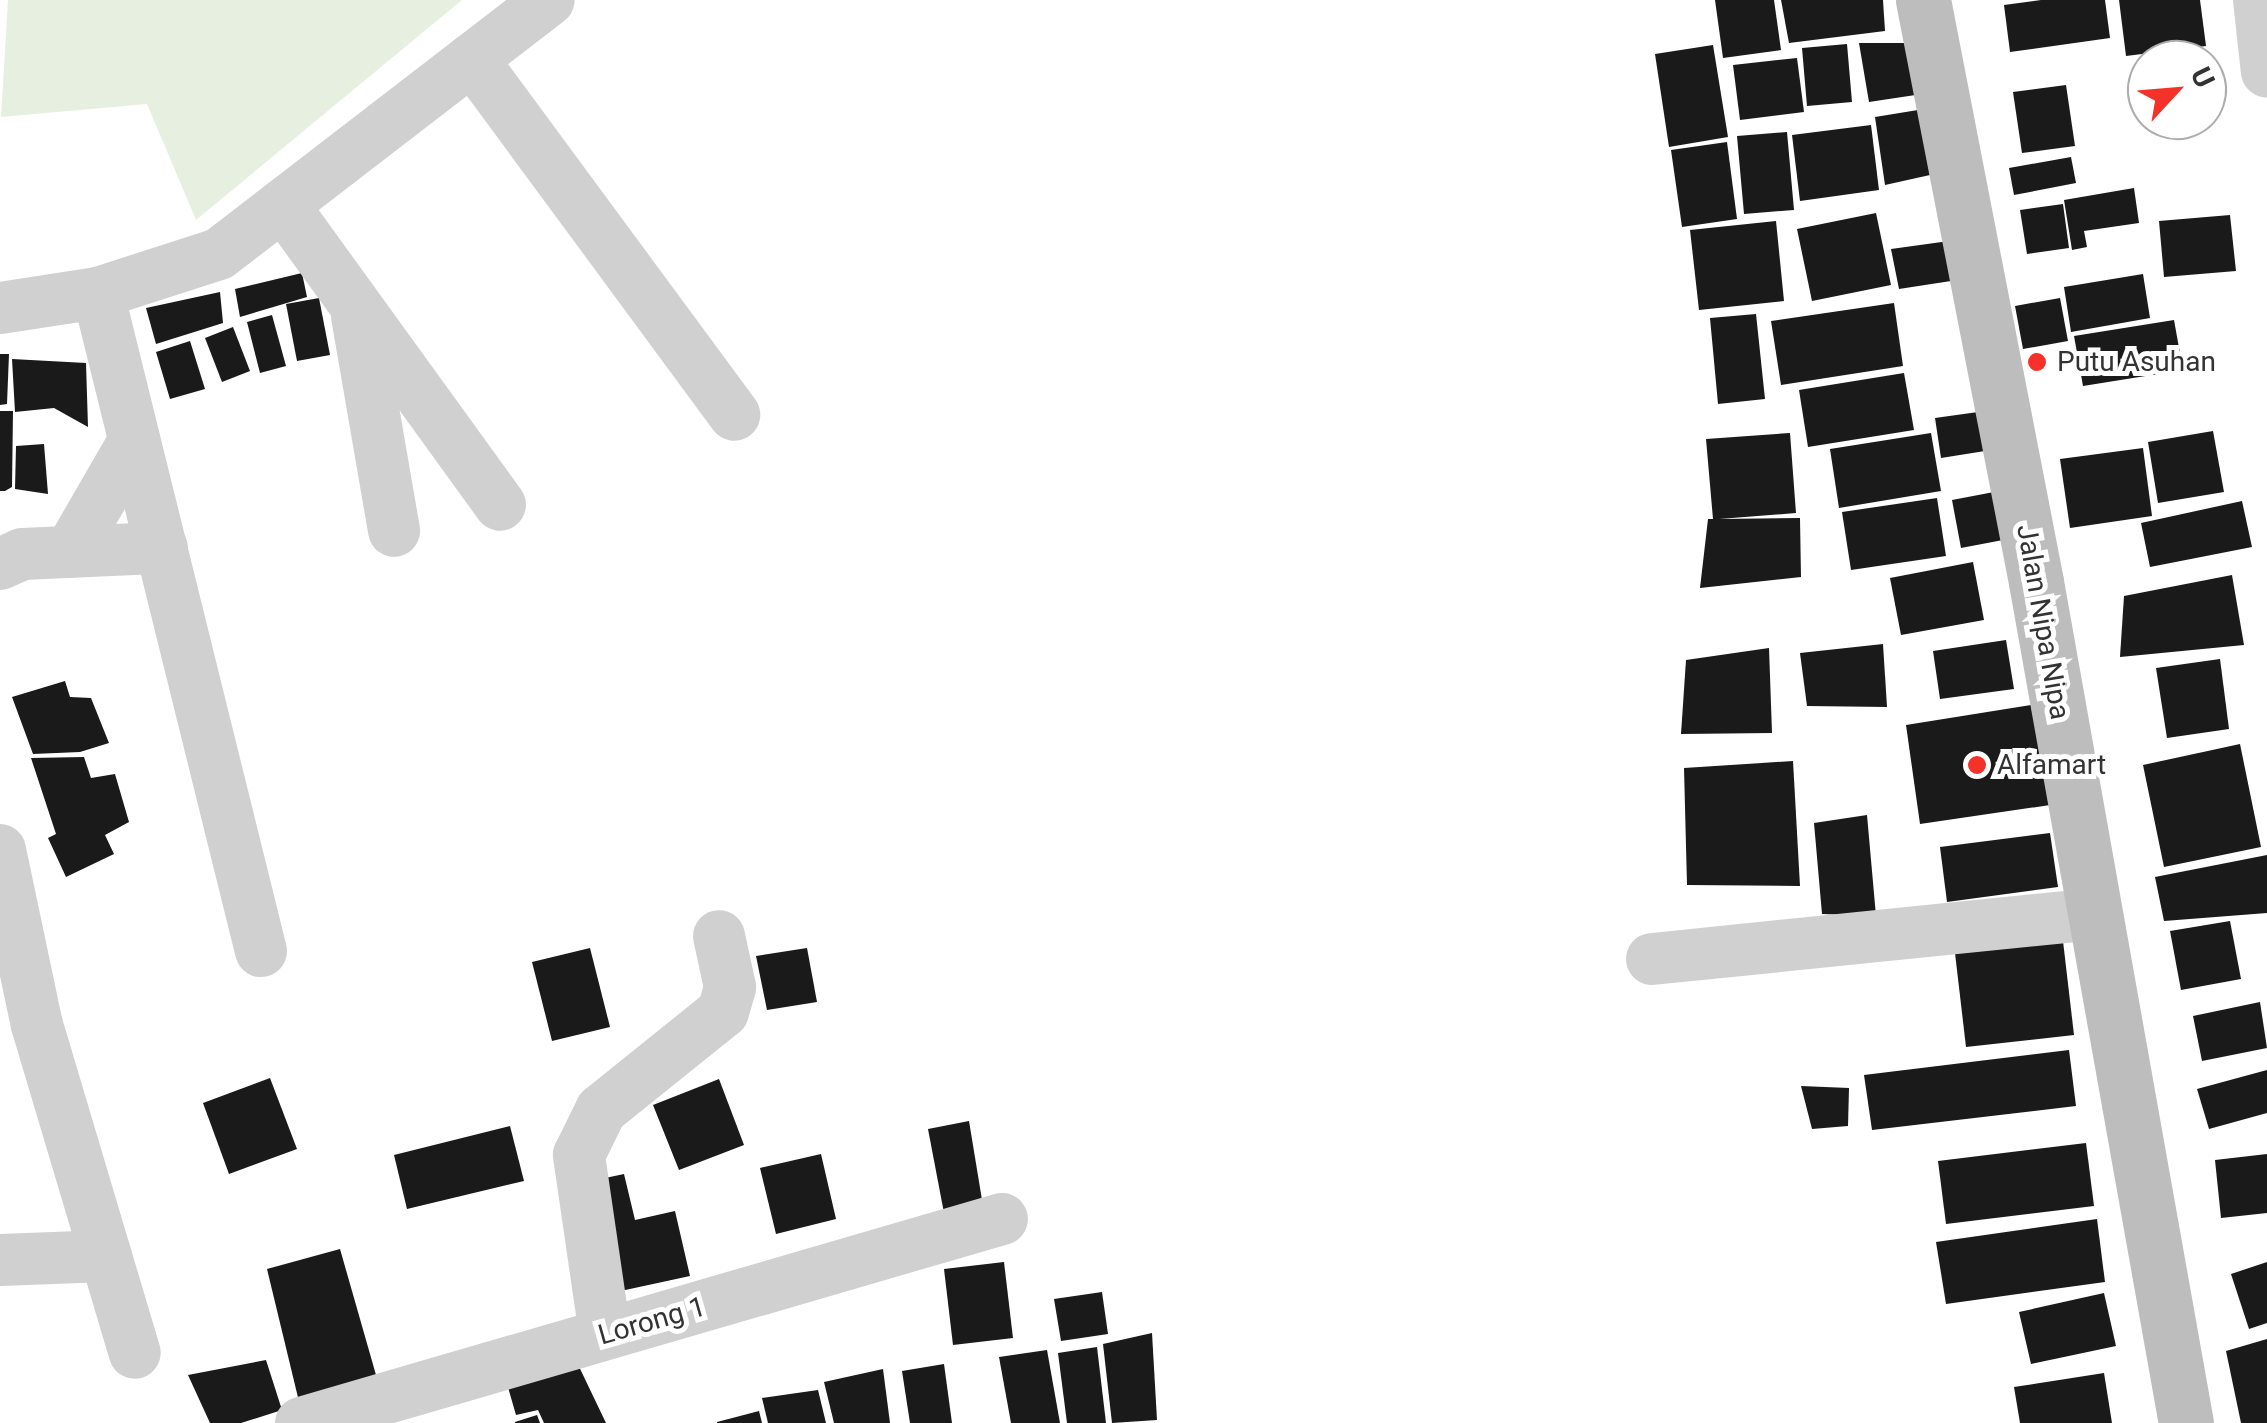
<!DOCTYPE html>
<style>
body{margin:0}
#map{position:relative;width:2267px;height:1423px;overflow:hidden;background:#fff;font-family:Roboto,sans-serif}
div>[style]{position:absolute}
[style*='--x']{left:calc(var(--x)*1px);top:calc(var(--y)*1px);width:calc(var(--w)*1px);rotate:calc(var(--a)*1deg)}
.green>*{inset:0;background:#e7f0e0}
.building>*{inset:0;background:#1a1a1a}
.street>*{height:52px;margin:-26px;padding:0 26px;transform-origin:26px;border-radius:26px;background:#d0d0d0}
.secondary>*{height:55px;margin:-27.5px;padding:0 27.5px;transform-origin:27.5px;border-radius:27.5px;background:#bdbdbd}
.dots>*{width:28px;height:28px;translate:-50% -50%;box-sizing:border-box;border:5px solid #fff;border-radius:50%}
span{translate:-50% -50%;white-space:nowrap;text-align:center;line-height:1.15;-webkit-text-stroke:10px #fff;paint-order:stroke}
.poi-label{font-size:28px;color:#333}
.left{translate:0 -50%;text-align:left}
.street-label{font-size:28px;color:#333}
.north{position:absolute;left:2127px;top:40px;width:100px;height:100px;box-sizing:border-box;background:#fff;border:2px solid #adadad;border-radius:50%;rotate:64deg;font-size:28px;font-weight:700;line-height:40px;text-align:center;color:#333}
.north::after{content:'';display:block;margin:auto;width:35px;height:45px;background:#f53229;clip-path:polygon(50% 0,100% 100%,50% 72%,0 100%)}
</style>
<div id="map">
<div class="green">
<i style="clip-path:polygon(8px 0,462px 0,196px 220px,147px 104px,1px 117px)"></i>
</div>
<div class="building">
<i style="clip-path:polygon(1715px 0,1774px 0,1781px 50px,1723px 58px)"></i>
<i style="clip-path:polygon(1781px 0,1883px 0,1885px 31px,1789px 43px)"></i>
<i style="clip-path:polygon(2041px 0,2105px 0,2110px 38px,2010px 52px,2004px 5px)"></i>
<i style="clip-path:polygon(2119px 0,2200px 0,2206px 46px,2126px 56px)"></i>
<i style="clip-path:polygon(1859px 43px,1910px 43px,1922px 94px,1869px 102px)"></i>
<i style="clip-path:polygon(1847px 44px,1852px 102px,1807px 106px,1802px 48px)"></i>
<i style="clip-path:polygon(1713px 45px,1728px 137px,1669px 147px,1655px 54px)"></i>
<i style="clip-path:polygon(1797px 58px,1804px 112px,1740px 120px,1733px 65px)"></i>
<i style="clip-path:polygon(2066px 85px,2075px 146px,2022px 153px,2013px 92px)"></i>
<i style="clip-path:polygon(1918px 110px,1930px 175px,1885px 185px,1875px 117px)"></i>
<i style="clip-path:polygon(1871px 125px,1879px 190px,1800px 201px,1792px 135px)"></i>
<i style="clip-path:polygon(1787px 132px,1794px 210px,1744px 214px,1737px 136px)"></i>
<i style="clip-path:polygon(1727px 142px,1737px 219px,1682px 227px,1671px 150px)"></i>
<i style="clip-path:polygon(2071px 157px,2076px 183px,2014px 195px,2009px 168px)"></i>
<i style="clip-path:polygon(2134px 188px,2139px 223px,2084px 231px,2087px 247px,2072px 250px,2064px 200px)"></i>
<i style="clip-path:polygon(2063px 204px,2069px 248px,2027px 254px,2020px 210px)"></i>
<i style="clip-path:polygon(1876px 213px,1891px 285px,1812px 301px,1797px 229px)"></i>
<i style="clip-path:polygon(2230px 215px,2236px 271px,2164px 277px,2159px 221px)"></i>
<i style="clip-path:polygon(1776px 221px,1784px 301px,1699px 310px,1690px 230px)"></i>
<i style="clip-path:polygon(1949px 241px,1951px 281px,1899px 289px,1891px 249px)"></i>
<i style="clip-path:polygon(302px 273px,307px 297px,240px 317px,235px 289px)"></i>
<i style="clip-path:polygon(2143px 274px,2150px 318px,2071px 332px,2064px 287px)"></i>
<i style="clip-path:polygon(220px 292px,223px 323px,156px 344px,146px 308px)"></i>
<i style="clip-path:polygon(319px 298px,330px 355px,297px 361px,286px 304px)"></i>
<i style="clip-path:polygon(2060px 298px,2068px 341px,2023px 349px,2015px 306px)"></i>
<i style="clip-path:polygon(1894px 303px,1903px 366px,1781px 385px,1771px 321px)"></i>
<i style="clip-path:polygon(1756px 314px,1765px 399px,1718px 404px,1710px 318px)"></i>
<i style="clip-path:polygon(272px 315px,286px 366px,260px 373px,247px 322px)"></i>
<i style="clip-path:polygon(2174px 320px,2183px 370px,2083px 386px,2074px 336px)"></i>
<i style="clip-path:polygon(233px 327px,250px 371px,222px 382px,205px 338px)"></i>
<i style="clip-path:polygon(190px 341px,205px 389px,170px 399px,156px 352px)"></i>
<i style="clip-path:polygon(0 354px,9px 354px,7px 404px,0 405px)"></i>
<i style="clip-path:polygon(12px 359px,86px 363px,88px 427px,54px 408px,15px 412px)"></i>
<i style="clip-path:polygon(1904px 373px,1914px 430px,1808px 447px,1799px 390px)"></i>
<i style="clip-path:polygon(0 411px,13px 411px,12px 487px,5px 491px,0 491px)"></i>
<i style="clip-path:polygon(1978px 412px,1985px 451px,1941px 458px,1935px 418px)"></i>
<i style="clip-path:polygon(2213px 431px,2224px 492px,2158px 503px,2148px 442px)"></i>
<i style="clip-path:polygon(1790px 433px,1796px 513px,1719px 519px,1800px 518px,1801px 577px,1700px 588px,1708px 519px,1713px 519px,1706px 439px)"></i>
<i style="clip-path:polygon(1931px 433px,1941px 491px,1839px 508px,1830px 449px)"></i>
<i style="clip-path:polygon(44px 444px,48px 494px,15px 489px,16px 446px)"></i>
<i style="clip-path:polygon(2143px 448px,2152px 516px,2070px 528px,2060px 459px)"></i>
<i style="clip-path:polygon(1994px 492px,2003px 540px,1961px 548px,1952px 500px)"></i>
<i style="clip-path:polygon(1937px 498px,1946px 556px,1851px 570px,1842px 512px)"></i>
<i style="clip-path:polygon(2242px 501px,2252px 547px,2150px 567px,2141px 523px)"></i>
<i style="clip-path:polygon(1973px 562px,1984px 620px,1901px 635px,1890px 578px)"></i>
<i style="clip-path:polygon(2232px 575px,2244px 645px,2120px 657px,2124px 596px)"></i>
<i style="clip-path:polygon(2006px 640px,2014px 689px,1940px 699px,1933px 651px)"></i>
<i style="clip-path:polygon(1883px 644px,1887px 707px,1807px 706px,1800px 653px)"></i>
<i style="clip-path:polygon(1769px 648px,1772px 733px,1681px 734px,1686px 660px)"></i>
<i style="clip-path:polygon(2220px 659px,2229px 729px,2167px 738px,2156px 668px)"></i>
<i style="clip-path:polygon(65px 681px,70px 697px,91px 698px,109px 743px,80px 752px,33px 754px,12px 697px)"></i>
<i style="clip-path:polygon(2031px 705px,2050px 805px,1920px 824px,1906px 725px)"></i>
<i style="clip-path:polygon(2240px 744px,2261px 847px,2164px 867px,2143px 765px)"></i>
<i style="clip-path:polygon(84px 757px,91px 778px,115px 774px,129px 822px,105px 835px,114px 854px,66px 877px,48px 838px,56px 834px,31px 758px)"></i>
<i style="clip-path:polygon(1793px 761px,1800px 886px,1687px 885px,1684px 768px)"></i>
<i style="clip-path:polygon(1867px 815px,1876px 916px,1822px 914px,1814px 823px)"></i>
<i style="clip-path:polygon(2050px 833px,2058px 887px,1947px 902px,1940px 847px)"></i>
<i style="clip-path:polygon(2267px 855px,2267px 913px,2164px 921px,2155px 877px)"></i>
<i style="clip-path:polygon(2230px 921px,2241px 979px,2181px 990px,2170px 931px)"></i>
<i style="clip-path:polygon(2063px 941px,2074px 1035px,1966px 1047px,1955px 953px)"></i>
<i style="clip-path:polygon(590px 948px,610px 1027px,552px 1041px,532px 962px)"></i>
<i style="clip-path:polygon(807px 948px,817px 1002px,767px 1010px,756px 956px)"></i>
<i style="clip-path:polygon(2260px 1002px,2267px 1048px,2202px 1061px,2193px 1016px)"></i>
<i style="clip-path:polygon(2069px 1050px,2076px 1106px,1872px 1130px,1864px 1075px)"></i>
<i style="clip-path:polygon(2267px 1070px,2267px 1113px,2209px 1129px,2197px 1089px)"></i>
<i style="clip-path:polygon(270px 1078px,297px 1149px,229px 1174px,203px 1103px)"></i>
<i style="clip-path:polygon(719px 1079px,744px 1145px,679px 1170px,653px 1105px)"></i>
<i style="clip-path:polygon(1801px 1086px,1849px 1088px,1848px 1126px,1812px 1129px)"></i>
<i style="clip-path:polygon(969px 1121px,983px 1206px,944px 1213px,928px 1129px)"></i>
<i style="clip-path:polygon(510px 1126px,524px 1181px,407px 1209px,394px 1155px)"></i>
<i style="clip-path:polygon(2086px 1143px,2094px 1206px,1946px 1224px,1938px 1161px)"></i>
<i style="clip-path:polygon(821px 1154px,836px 1219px,776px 1234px,760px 1168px)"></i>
<i style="clip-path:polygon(2267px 1154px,2267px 1213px,2221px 1218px,2215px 1160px)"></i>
<i style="clip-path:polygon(624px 1174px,635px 1220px,675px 1211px,690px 1276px,616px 1292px,591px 1181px)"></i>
<i style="clip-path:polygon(2097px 1219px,2105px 1282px,1946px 1304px,1936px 1242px)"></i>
<i style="clip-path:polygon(340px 1249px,378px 1382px,302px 1414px,267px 1269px)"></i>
<i style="clip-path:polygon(1004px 1262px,1013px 1338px,953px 1345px,944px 1269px)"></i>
<i style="clip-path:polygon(2267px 1262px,2267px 1323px,2249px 1329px,2231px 1274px)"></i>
<i style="clip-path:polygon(1102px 1292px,1108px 1334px,1061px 1341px,1054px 1299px)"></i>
<i style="clip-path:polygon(2104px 1293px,2116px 1346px,2031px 1364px,2019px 1312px)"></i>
<i style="clip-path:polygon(1152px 1333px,1157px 1420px,1112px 1423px,1103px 1344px)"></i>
<i style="clip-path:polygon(2267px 1339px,2267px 1423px,2241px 1423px,2226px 1351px)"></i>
<i style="clip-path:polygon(1097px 1347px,1106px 1423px,1067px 1423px,1058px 1353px)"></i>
<i style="clip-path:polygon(1047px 1350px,1060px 1423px,1011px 1423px,999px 1357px)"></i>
<i style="clip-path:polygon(572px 1352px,606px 1423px,544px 1423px,538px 1410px,516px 1415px,503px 1370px)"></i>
<i style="clip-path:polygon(266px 1360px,282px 1410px,241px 1423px,210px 1423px,188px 1375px)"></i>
<i style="clip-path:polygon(944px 1364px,952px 1423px,910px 1423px,902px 1371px)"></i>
<i style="clip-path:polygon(883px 1369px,890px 1423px,834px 1423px,824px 1382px)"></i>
<i style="clip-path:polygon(2104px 1373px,2112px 1423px,2020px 1423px,2014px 1387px)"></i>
<i style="clip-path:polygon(818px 1390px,826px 1423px,768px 1423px,762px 1398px)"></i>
<i style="clip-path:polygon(759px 1411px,762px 1423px,717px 1423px,717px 1422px)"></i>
<i style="clip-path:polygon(537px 1415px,540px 1423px,515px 1423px,515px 1422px)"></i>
</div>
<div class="street">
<i style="--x:2259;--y:0;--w:72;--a:83.7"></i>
<i style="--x:472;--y:59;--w:442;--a:53.6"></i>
<i style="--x:283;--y:205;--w:370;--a:54.1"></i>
<i style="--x:98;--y:293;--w:678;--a:76.09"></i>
<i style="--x:0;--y:308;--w:99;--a:-8.7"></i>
<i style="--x:98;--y:293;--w:127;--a:-17.9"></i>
<i style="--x:219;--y:254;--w:416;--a:-37.6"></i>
<i style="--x:357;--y:316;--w:218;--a:80.2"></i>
<i style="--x:70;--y:552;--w:128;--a:-60"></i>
<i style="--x:0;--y:564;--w:24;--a:-24"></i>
<i style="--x:22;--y:554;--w:140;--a:-2.5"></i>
<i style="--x:0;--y:850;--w:179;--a:78.1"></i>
<i style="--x:37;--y:1025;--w:342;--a:73.4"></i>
<i style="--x:1652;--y:959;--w:445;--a:-5.8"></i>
<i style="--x:0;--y:1260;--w:106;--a:-2.2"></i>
<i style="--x:605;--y:1334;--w:181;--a:-98.3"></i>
<i style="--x:579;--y:1155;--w:50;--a:-63.9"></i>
<i style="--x:601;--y:1110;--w:156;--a:-38.8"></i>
<i style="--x:723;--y:1012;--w:26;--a:-74"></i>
<i style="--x:730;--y:987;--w:52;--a:-102.2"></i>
<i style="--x:301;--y:1423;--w:730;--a:-16.23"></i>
</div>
<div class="secondary">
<i style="--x:1923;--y:0;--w:593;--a:79.01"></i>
<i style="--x:2036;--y:582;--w:854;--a:79.89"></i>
</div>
<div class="dots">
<i style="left:2037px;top:362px;background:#f53229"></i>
<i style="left:1977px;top:765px;background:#f53229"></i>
</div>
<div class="poi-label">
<span class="left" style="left:2057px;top:362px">Putu Asuhan</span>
<span class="left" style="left:1997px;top:765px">Alfamart</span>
</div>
<div class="street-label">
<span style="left:2043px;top:622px;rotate:80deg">Jalan Nipa Nipa</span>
<span style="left:652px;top:1321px;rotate:-16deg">Lorong 1</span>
</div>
<div class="north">U</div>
</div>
